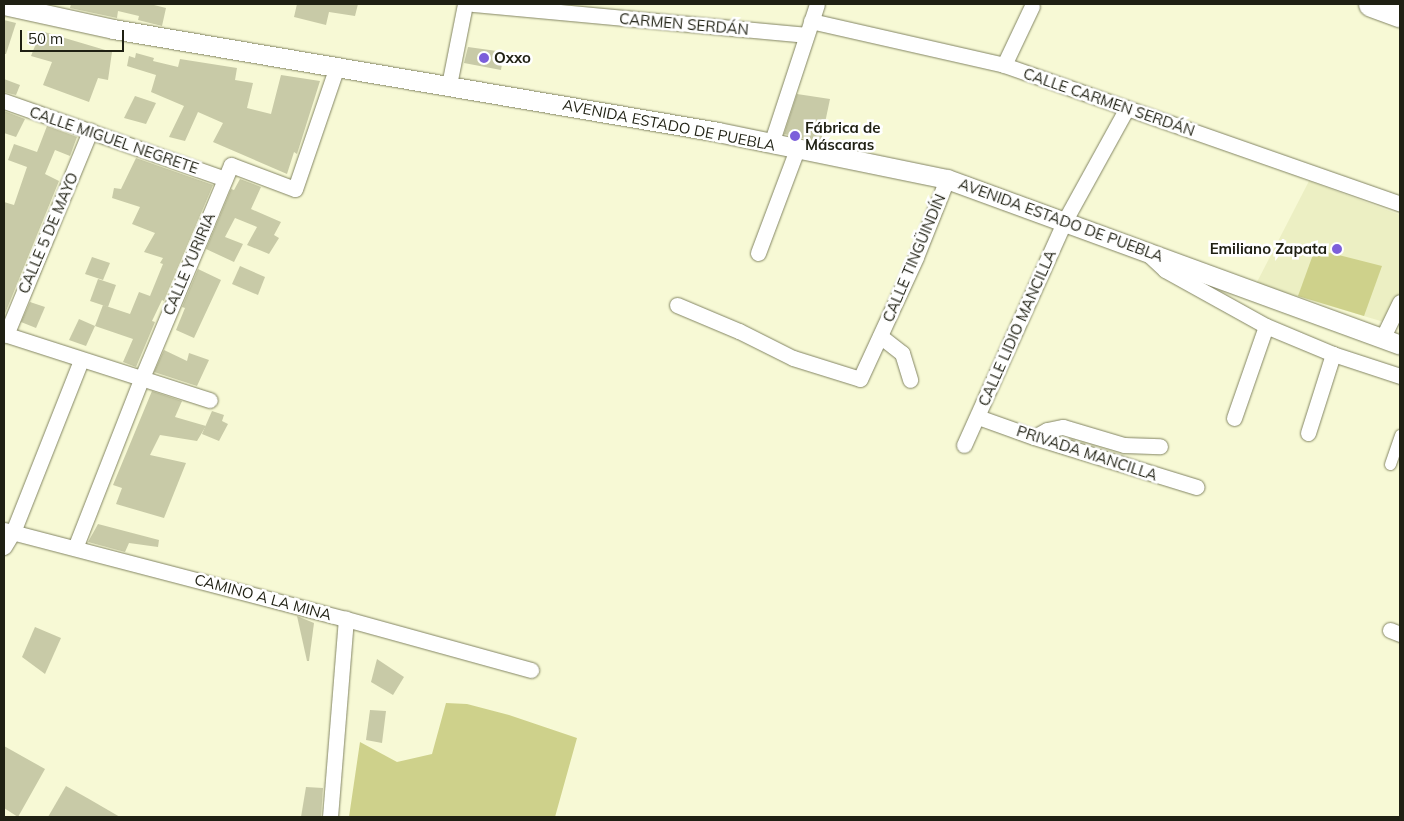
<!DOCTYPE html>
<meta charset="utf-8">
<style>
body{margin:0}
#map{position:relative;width:1404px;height:821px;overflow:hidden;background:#f7f9d5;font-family:Mulish,sans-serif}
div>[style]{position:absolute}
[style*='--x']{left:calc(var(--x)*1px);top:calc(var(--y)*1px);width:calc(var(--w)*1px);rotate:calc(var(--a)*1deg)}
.built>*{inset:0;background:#ecefc3}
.green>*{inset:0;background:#ced18b}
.building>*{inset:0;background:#c8caa7}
.roads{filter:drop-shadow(0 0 1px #838564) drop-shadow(0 0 1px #838564)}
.pedestrian>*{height:11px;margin:-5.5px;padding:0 5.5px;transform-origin:5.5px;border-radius:5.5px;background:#fff}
.minor>*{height:15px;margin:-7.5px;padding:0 7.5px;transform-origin:7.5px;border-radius:7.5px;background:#fff}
.tertiary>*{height:19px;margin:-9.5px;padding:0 9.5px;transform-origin:9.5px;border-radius:9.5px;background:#fff}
.motorway>*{height:26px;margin:-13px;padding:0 13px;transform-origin:13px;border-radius:13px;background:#fff}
.dots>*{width:14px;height:14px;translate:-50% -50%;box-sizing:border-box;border:2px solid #fff;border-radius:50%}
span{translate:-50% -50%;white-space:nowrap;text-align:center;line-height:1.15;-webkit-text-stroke:5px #fff;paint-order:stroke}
.street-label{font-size:15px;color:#1f2013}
.poi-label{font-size:15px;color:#1f2013;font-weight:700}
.left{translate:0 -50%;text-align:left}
.right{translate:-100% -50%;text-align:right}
.frame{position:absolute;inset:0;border:5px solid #1f2013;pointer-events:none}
.scale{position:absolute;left:20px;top:30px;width:104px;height:22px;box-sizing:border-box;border:2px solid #1f2013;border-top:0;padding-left:6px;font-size:15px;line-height:18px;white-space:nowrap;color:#1f2013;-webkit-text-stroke:4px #fff;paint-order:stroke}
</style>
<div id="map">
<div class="built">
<i style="clip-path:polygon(1309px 181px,1400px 215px,1400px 291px,1384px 322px,1256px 284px)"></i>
</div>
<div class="green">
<i style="clip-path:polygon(1315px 249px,1382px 266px,1364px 316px,1298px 296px)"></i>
<i style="clip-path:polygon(446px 703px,467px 704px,509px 715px,577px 738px,555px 817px,349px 817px,360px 742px,397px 762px,432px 754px)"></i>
</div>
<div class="building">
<i style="clip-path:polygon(71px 4px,150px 4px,166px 8px,162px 26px,138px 20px,139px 16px,118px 11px,117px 18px,70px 8px)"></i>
<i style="clip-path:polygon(297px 4px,358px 4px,355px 16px,329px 12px,326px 25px,294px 17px)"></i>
<i style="clip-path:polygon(4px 20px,16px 23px,6px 54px,4px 54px)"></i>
<i style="clip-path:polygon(41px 31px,112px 52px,108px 80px,98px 78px,89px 102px,43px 85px,52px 62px,31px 56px)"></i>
<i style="clip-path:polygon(468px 47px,504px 52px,501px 70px,464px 63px)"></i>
<i style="clip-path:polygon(136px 53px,154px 58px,153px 61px,178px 67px,180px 59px,237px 68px,235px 80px,253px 83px,247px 108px,271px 114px,281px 75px,320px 81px,297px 154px,294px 152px,287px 174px,213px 142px,223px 123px,198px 112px,185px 141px,169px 137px,184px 106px,151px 92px,156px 75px,127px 66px,129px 56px,135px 58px)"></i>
<i style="clip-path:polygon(4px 79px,20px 85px,16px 95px,4px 92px)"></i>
<i style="clip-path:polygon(797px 94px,830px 99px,821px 142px,784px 134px)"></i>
<i style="clip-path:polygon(135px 96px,156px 103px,146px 124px,124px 118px)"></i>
<i style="clip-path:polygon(4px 111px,25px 119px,16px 137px,4px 133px)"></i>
<i style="clip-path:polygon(47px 126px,77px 137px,70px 156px,55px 150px,45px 174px,59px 181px,4px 316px,4px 202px,14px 205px,27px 167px,8px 160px,14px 144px,37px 152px)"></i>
<i style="clip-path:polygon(136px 158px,213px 185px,164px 301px,162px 300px,152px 321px,155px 322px,136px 367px,123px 362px,133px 339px,95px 326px,103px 305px,130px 314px,139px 292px,150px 296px,163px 264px,160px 263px,163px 258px,144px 252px,155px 233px,132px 224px,140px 207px,112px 198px,114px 188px,121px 189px)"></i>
<i style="clip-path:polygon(240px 179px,261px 187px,251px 209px,281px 222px,274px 235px,279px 238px,269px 254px,247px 245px,257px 227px,235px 218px,225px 237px,243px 244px,234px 262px,206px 249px,231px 189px,234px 190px)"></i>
<i style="clip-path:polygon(92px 257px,110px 263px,103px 280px,85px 274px)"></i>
<i style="clip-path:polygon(240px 266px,265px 277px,258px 295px,232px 284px)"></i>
<i style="clip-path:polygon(198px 269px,221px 280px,194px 338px,176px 330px,185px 308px,182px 307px)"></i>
<i style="clip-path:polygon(98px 279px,116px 285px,108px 307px,90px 301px)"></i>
<i style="clip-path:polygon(30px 302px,45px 307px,36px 328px,21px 322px)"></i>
<i style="clip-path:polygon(79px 319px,95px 326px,86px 346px,69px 340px)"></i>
<i style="clip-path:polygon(164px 350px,187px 361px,189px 353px,209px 360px,197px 386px,154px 372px)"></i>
<i style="clip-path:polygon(152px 391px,182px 401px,175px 417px,206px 426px,197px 441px,160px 435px,150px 455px,186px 463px,164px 518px,116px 504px,122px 488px,113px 485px)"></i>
<i style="clip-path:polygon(212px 411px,224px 415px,222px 421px,228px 424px,219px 441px,202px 434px)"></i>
<i style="clip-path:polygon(98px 524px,159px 540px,158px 547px,129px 543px,125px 552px,88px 542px)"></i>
<i style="clip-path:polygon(297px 616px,314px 623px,309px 661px,307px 661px)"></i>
<i style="clip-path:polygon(35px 627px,61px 638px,45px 674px,22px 657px)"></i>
<i style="clip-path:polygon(377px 659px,404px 677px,393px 695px,371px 682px)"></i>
<i style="clip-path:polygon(370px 710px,386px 711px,382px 743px,366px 740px)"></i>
<i style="clip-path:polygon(4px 746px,45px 769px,18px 817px,4px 808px)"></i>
<i style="clip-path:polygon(66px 786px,89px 799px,120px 817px,48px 817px)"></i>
<i style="clip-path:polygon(306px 787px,323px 788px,321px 817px,301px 817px)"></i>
</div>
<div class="roads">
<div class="pedestrian">
<i style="--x:1390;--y:464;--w:31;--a:-71"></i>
</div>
<div class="minor">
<i style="--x:473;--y:4;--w:334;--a:5.3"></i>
<i style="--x:811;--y:21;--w:198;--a:12.8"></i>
<i style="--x:1004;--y:65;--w:420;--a:19.3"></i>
<i style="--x:1004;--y:65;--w:65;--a:-64.6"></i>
<i style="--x:449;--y:85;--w:83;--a:-78.8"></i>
<i style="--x:4;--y:101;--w:234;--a:19.4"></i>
<i style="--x:771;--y:144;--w:147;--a:-71.8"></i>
<i style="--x:758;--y:253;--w:111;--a:-69.4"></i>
<i style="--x:1147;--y:253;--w:25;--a:43"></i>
<i style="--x:1165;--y:270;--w:115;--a:29"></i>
<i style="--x:1266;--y:326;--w:73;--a:22.7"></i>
<i style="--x:1333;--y:354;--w:71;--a:18.2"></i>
<i style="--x:677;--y:305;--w:67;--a:22.8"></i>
<i style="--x:739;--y:331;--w:60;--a:26.6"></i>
<i style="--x:793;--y:358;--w:70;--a:17.4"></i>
<i style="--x:860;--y:379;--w:134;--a:-65.3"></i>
<i style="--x:916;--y:257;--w:84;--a:-68.3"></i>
<i style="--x:4;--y:334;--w:216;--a:17.8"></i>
<i style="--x:6;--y:335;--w:221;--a:-67.6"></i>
<i style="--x:880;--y:336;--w:28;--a:38"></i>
<i style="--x:902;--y:353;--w:28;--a:73"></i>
<i style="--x:1382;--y:339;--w:41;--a:-64.1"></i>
<i style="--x:978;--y:417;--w:59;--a:19.7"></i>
<i style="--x:1034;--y:437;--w:170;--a:17.1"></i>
<i style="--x:1234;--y:418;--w:97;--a:-70.8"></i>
<i style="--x:1308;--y:433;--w:83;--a:-72.4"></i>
<i style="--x:1034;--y:437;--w:15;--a:-28"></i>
<i style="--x:1047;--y:430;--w:16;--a:-11"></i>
<i style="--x:1063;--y:427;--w:64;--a:16.4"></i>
<i style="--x:1124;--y:445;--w:36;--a:2"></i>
<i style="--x:964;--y:445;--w:244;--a:-65.8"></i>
<i style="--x:1064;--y:222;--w:130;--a:-61.1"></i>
<i style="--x:4;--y:530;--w:353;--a:14.6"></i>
<i style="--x:346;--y:619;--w:192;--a:15.4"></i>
<i style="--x:4;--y:547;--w:17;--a:-59"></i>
<i style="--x:13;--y:532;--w:185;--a:-68.4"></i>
<i style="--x:75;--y:548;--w:180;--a:-68.6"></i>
<i style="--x:141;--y:380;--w:233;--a:-67.3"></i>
<i style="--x:231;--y:165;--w:68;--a:20.6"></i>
<i style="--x:295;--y:189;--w:130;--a:-71.1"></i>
<i style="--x:1390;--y:630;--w:11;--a:22"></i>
<i style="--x:330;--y:817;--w:199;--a:-85.4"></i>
</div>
<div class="tertiary">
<i style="--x:4;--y:5;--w:112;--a:12.4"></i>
<i style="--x:113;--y:29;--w:614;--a:9.66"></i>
<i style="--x:718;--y:132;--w:234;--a:11.6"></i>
<i style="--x:947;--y:179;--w:482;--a:20.1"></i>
</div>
<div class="motorway">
<i style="--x:1372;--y:4;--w:30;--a:20"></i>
</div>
</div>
<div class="dots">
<i style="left:484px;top:58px;background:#7c5fda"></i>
<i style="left:795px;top:136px;background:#7c5fda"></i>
<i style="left:1337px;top:249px;background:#7c5fda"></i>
</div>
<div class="street-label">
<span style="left:684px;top:24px;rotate:5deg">CARMEN SERDÁN</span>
<span style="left:1109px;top:102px;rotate:19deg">CALLE CARMEN SERDÁN</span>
<span style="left:669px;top:125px;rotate:11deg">AVENIDA ESTADO DE PUEBLA</span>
<span style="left:114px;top:140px;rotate:19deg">CALLE MIGUEL NEGRETE</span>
<span style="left:1061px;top:220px;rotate:20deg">AVENIDA ESTADO DE PUEBLA</span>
<span style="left:48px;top:233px;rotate:-67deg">CALLE 5 DE MAYO</span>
<span style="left:914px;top:258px;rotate:-67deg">CALLE TINGÜINDÍN</span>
<span style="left:189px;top:264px;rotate:-67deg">CALLE YURIRIA</span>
<span style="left:1017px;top:328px;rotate:-66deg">CALLE LIDIO MANCILLA</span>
<span style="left:1087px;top:453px;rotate:18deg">PRIVADA MANCILLA</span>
<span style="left:263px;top:597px;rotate:15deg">CAMINO A LA MINA</span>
</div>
<div class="poi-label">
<span class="left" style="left:494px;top:58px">Oxxo</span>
<span class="left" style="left:805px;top:136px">Fábrica de<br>Máscaras</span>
<span class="right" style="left:1327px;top:249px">Emiliano Zapata</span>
</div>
<div class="frame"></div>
<div class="scale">50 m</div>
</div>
